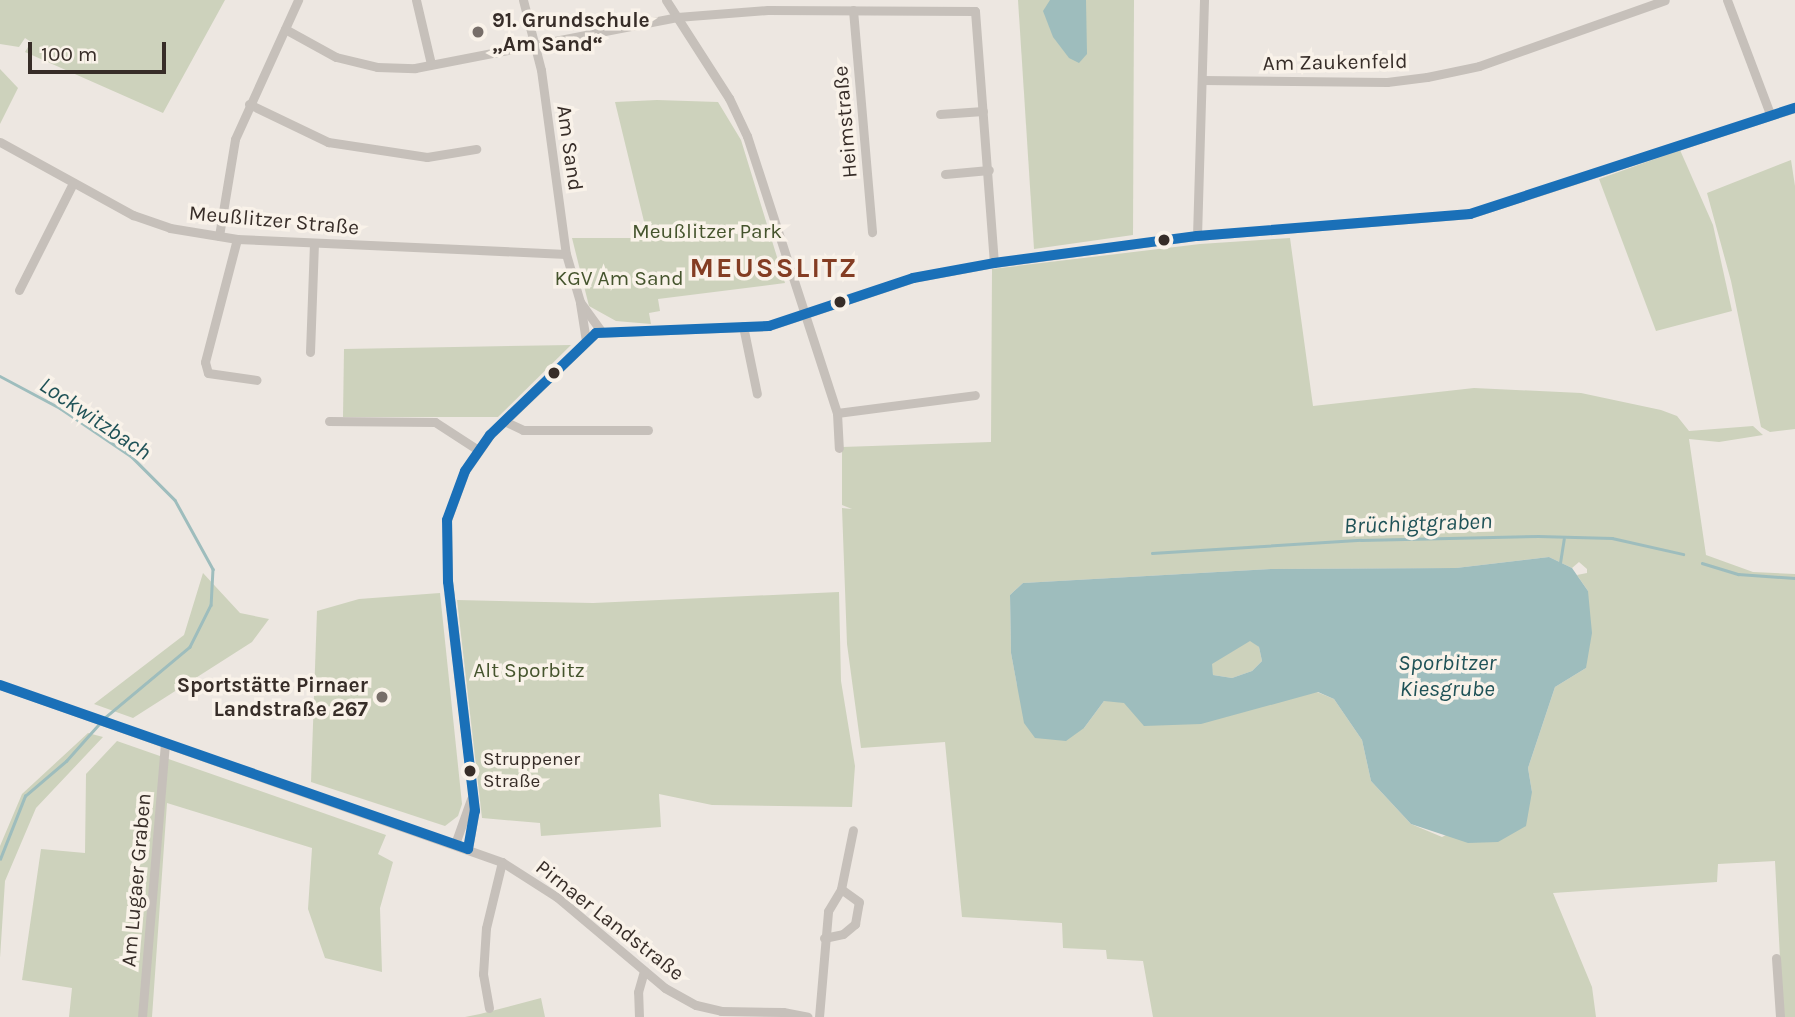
<!DOCTYPE html>
<meta charset="utf-8">
<style>
body{margin:0}
#map{position:relative;width:1795px;height:1017px;overflow:hidden;background:#ede7e1;font-family:Karla,sans-serif}
div>[style]{position:absolute}
[style*='--x']{left:calc(var(--x)*1px);top:calc(var(--y)*1px);width:calc(var(--w)*1px);rotate:calc(var(--a)*1deg)}
.green>*{inset:0;background:#cdd2bc}
.water>*{inset:0;background:#9ebdbd}
.stream>*{height:2.5px;margin:-1.25px;padding:0 1.25px;transform-origin:1.25px;border-radius:1.25px;background:#9ebdbd}
.minor>*{height:9px;margin:-4.5px;padding:0 4.5px;transform-origin:4.5px;border-radius:4.5px;background:#c6c0ba}
.bus-1>*{height:10px;margin:-5px;padding:0 5px;transform-origin:5px;border-radius:5px;background:#1a70b8}
.dots>*{width:19px;height:19px;translate:-50% -50%;box-sizing:border-box;border:4px solid #f9f2e9;border-radius:50%}
span{translate:-50% -50%;white-space:nowrap;text-align:center;line-height:1.15;-webkit-text-stroke:7px #f9f2e9;paint-order:stroke}
.bus-label{font-size:19px;color:#372d28}
.left{translate:0 -50%;text-align:left}
.poi-label{font-size:21px;color:#372d28;font-weight:700}
.right{translate:-100% -50%;text-align:right}
.street-label{font-size:21px;color:#372d28}
.park-label{font-size:21px;color:#45542d}
.water-label{font-size:23px;color:#1f5257;font-style:italic}
.district-label{font-size:28px;color:#843d23;font-weight:700;letter-spacing:2px}
.scale{position:absolute;left:28px;top:42px;width:138px;height:32px;box-sizing:border-box;border:4px solid #372d28;border-top:0;padding-left:9px;font-size:21px;line-height:24px;white-space:nowrap;color:#372d28;-webkit-text-stroke:5px #f9f2e9;paint-order:stroke}
</style>
<div id="map">
<div class="green">
<i style="clip-path:polygon(0 0,225px 0,163px 113px,25px 52px,31px 42px,25px 38px,19px 47px,0 44px)"></i>
<i style="clip-path:polygon(1018px 0,1134px 0,1133px 235px,1034px 249px)"></i>
<i style="clip-path:polygon(0 69px,18px 88px,0 124px)"></i>
<i style="clip-path:polygon(657px 100px,718px 102px,741px 140px,785px 283px,658px 299px,660px 311px,649px 313px,651px 324px,616px 321px,589px 306px,572px 238px,648px 238px,615px 102px)"></i>
<i style="clip-path:polygon(1680px 150px,1713px 225px,1732px 311px,1656px 331px,1599px 179px)"></i>
<i style="clip-path:polygon(1791px 160px,1795px 186px,1795px 429px,1770px 432px,1761px 427px,1731px 281px,1707px 193px)"></i>
<i style="clip-path:polygon(evenodd,1290px 238px,1313px 406px,1474px 388px,1581px 393px,1661px 410px,1677px 416px,1689px 431px,1753px 426px,1763px 435px,1719px 442px,1689px 439px,1706px 555px,1753px 572px,1795px 574px,1795px 1017px,1783px 1017px,1775px 861px,1718px 864px,1717px 882px,1553px 893px,1592px 987px,1596px 1017px,1153px 1017px,1143px 961px,1107px 959px,1106px 950px,1063px 948px,1062px 923px,962px 917px,945px 742px,861px 748px,847px 644px,842px 508px,852px 509px,842px 505px,842px 447px,991px 442px,992px 269px,1200px 244px,1290px 238px,1549px 557px,1572px 568px,1579px 562px,1587px 569px,1587px 573px,1577px 575px,1588px 591px,1586px 668px,1555px 687px,1528px 768px,1532px 792px,1442px 837px,1411px 824px,1371px 781px,1362px 740px,1334px 699px,1317px 692px,1104px 701px,1084px 728px,1017px 685px,1011px 653px,1010px 595px,1023px 583px,1271px 569px,1456px 568px,1549px 557px)"></i>
<i style="clip-path:polygon(571px 345px,498px 417px,343px 417px,344px 349px)"></i>
<i style="clip-path:polygon(203px 573px,240px 613px,269px 619px,252px 642px,133px 718px,94px 704px,184px 635px)"></i>
<i style="clip-path:polygon(839px 592px,841px 681px,855px 766px,852px 807px,712px 805px,659px 794px,661px 827px,541px 836px,540px 823px,482px 818px,457px 600px,593px 603px)"></i>
<i style="clip-path:polygon(440px 593px,462px 804px,458px 816px,445px 826px,311px 782px,317px 611px,359px 599px)"></i>
<i style="clip-path:polygon(1250px 640px,1259px 647px,1262px 661px,1252px 671px,1232px 678px,1213px 675px,1211px 664px,1224px 653px)"></i>
<i style="clip-path:polygon(88px 733px,103px 737px,36px 808px,5px 881px,0 958px,0 846px,22px 794px)"></i>
<i style="clip-path:polygon(117px 741px,386px 835px,378px 854px,393px 862px,380px 908px,382px 972px,325px 958px,308px 909px,312px 848px,167px 803px,152px 1017px,69px 1017px,72px 988px,22px 980px,41px 849px,85px 853px,86px 774px)"></i>
<i style="clip-path:polygon(541px 998px,545px 1017px,465px 1017px,480px 1014px)"></i>
</div>
<div class="water">
<i style="clip-path:polygon(1050px 0,1086px 0,1087px 54px,1079px 63px,1069px 58px,1053px 37px,1043px 11px)"></i>
<i style="clip-path:polygon(evenodd,1549px 557px,1572px 568px,1588px 591px,1592px 633px,1586px 668px,1555px 687px,1528px 768px,1532px 792px,1526px 826px,1498px 842px,1468px 843px,1411px 824px,1371px 781px,1362px 740px,1334px 699px,1318px 692px,1201px 724px,1144px 726px,1124px 703px,1104px 701px,1084px 728px,1066px 741px,1035px 738px,1024px 723px,1011px 653px,1010px 595px,1023px 583px,1271px 569px,1456px 568px,1549px 557px,1250px 641px,1259px 647px,1262px 661px,1252px 671px,1232px 678px,1213px 675px,1212px 664px,1250px 641px)"></i>
</div>
<div class="stream">
<i style="--x:0;--y:376;--w:68;--a:28.1"></i>
<i style="--x:60;--y:408;--w:86;--a:34.1"></i>
<i style="--x:131;--y:456;--w:62;--a:45"></i>
<i style="--x:175;--y:500;--w:79;--a:61.2"></i>
<i style="--x:213;--y:569;--w:36;--a:93"></i>
<i style="--x:211;--y:605;--w:47;--a:116.6"></i>
<i style="--x:190;--y:647;--w:112;--a:140.1"></i>
<i style="--x:1152;--y:553;--w:209;--a:-3.6"></i>
<i style="--x:1361;--y:540;--w:177;--a:-1.3"></i>
<i style="--x:1538;--y:536;--w:74;--a:1.5"></i>
<i style="--x:1612;--y:538;--w:73;--a:12.7"></i>
<i style="--x:1560;--y:563;--w:24;--a:-81"></i>
<i style="--x:1702;--y:563;--w:38;--a:17"></i>
<i style="--x:1738;--y:574;--w:57;--a:4"></i>
<i style="--x:0;--y:859;--w:68;--a:-68.4"></i>
<i style="--x:25;--y:796;--w:54;--a:-40.5"></i>
<i style="--x:66;--y:761;--w:50;--a:-48.3"></i>
</div>
<div class="minor">
<i style="--x:416;--y:0;--w:66;--a:76.8"></i>
<i style="--x:523;--y:0;--w:72;--a:75.6"></i>
<i style="--x:541;--y:70;--w:186;--a:82.3"></i>
<i style="--x:566;--y:254;--w:50;--a:73.7"></i>
<i style="--x:580;--y:302;--w:36;--a:54"></i>
<i style="--x:666;--y:0;--w:117;--a:57.3"></i>
<i style="--x:729;--y:98;--w:42;--a:64.7"></i>
<i style="--x:747;--y:136;--w:291;--a:72"></i>
<i style="--x:837;--y:413;--w:35;--a:87"></i>
<i style="--x:1727;--y:0;--w:122;--a:69.3"></i>
<i style="--x:853;--y:10;--w:223;--a:85.1"></i>
<i style="--x:285;--y:29;--w:58;--a:28.8"></i>
<i style="--x:336;--y:57;--w:42;--a:13.7"></i>
<i style="--x:377;--y:67;--w:38;--a:2"></i>
<i style="--x:415;--y:68;--w:267;--a:-11"></i>
<i style="--x:677;--y:17;--w:91;--a:-4.4"></i>
<i style="--x:768;--y:10;--w:207;--a:0.3"></i>
<i style="--x:975;--y:11;--w:253;--a:85.7"></i>
<i style="--x:1203;--y:80;--w:184;--a:0.6"></i>
<i style="--x:1387;--y:82;--w:40;--a:-7.1"></i>
<i style="--x:1427;--y:77;--w:53;--a:-11.9"></i>
<i style="--x:1479;--y:66;--w:197;--a:-19.5"></i>
<i style="--x:249;--y:104;--w:88;--a:25.7"></i>
<i style="--x:328;--y:142;--w:100;--a:8.6"></i>
<i style="--x:427;--y:157;--w:50;--a:-9.3"></i>
<i style="--x:940;--y:114;--w:43;--a:-4"></i>
<i style="--x:0;--y:142;--w:152;--a:28.8"></i>
<i style="--x:133;--y:215;--w:39;--a:19"></i>
<i style="--x:170;--y:228;--w:68;--a:9.3"></i>
<i style="--x:237;--y:239;--w:329;--a:2.6"></i>
<i style="--x:945;--y:174;--w:44;--a:-5.2"></i>
<i style="--x:219;--y:236;--w:98;--a:-80.6"></i>
<i style="--x:235;--y:139;--w:153;--a:-65.6"></i>
<i style="--x:1197;--y:236;--w:236;--a:-88.3"></i>
<i style="--x:237;--y:239;--w:127;--a:104.6"></i>
<i style="--x:205;--y:362;--w:11;--a:75"></i>
<i style="--x:208;--y:373;--w:49;--a:8.1"></i>
<i style="--x:19;--y:290;--w:120;--a:-63.2"></i>
<i style="--x:580;--y:303;--w:38;--a:81"></i>
<i style="--x:743;--y:326;--w:69;--a:78.4"></i>
<i style="--x:310;--y:352;--w:109;--a:-87.9"></i>
<i style="--x:837;--y:413;--w:139;--a:-7.4"></i>
<i style="--x:329;--y:421;--w:106;--a:0.5"></i>
<i style="--x:435;--y:422;--w:51;--a:33.1"></i>
<i style="--x:504;--y:421;--w:21;--a:25"></i>
<i style="--x:523;--y:430;--w:125;--a:0"></i>
<i style="--x:0;--y:685;--w:532;--a:19.42"></i>
<i style="--x:502;--y:862;--w:65;--a:32.5"></i>
<i style="--x:557;--y:897;--w:141;--a:40.1"></i>
<i style="--x:665;--y:988;--w:35;--a:29"></i>
<i style="--x:696;--y:1005;--w:26;--a:13"></i>
<i style="--x:721;--y:1011;--w:62;--a:0.9"></i>
<i style="--x:783;--y:1012;--w:25;--a:11"></i>
<i style="--x:455;--y:844;--w:48;--a:-70.4"></i>
<i style="--x:468;--y:849;--w:39;--a:-80"></i>
<i style="--x:475;--y:811;--w:231;--a:-96.7"></i>
<i style="--x:448;--y:582;--w:62;--a:-90.9"></i>
<i style="--x:447;--y:520;--w:52;--a:-69.8"></i>
<i style="--x:465;--y:471;--w:44;--a:-55.2"></i>
<i style="--x:490;--y:435;--w:147;--a:-43.9"></i>
<i style="--x:596;--y:333;--w:173;--a:-2.3"></i>
<i style="--x:769;--y:326;--w:152;--a:-18.4"></i>
<i style="--x:913;--y:278;--w:82;--a:-10.5"></i>
<i style="--x:994;--y:263;--w:205;--a:-7.6"></i>
<i style="--x:1197;--y:236;--w:274;--a:-4.6"></i>
<i style="--x:1470;--y:214;--w:342;--a:-18.1"></i>
<i style="--x:824;--y:938;--w:19;--a:-12"></i>
<i style="--x:843;--y:934;--w:16;--a:-40"></i>
<i style="--x:855;--y:924;--w:22;--a:-80"></i>
<i style="--x:859;--y:902;--w:22;--a:-144"></i>
<i style="--x:1776;--y:958;--w:59;--a:86.1"></i>
<i style="--x:489;--y:1008;--w:35;--a:-100"></i>
<i style="--x:483;--y:974;--w:46;--a:-86.3"></i>
<i style="--x:486;--y:928;--w:68;--a:-76.4"></i>
<i style="--x:142;--y:1017;--w:273;--a:-85.2"></i>
<i style="--x:639;--y:1017;--w:25;--a:-92"></i>
<i style="--x:638;--y:992;--w:22;--a:-74"></i>
<i style="--x:819;--y:1017;--w:106;--a:-85.1"></i>
<i style="--x:828;--y:911;--w:26;--a:-59"></i>
<i style="--x:841;--y:889;--w:60;--a:-78.5"></i>
</div>
<div class="bus-1">
<i style="--x:0;--y:685;--w:496;--a:19.3"></i>
<i style="--x:468;--y:849;--w:39;--a:-80"></i>
<i style="--x:475;--y:811;--w:231;--a:-96.7"></i>
<i style="--x:448;--y:582;--w:62;--a:-90.9"></i>
<i style="--x:447;--y:520;--w:52;--a:-69.8"></i>
<i style="--x:465;--y:471;--w:44;--a:-55.2"></i>
<i style="--x:490;--y:435;--w:147;--a:-43.9"></i>
<i style="--x:596;--y:333;--w:173;--a:-2.3"></i>
<i style="--x:769;--y:326;--w:152;--a:-18.4"></i>
<i style="--x:913;--y:278;--w:82;--a:-10.5"></i>
<i style="--x:994;--y:263;--w:205;--a:-7.6"></i>
<i style="--x:1197;--y:236;--w:274;--a:-4.6"></i>
<i style="--x:1470;--y:214;--w:342;--a:-18.1"></i>
</div>
<div class="dots">
<i style="left:478px;top:32px;background:#776e69"></i>
<i style="left:1164px;top:240px;background:#372d28"></i>
<i style="left:840px;top:302px;background:#372d28"></i>
<i style="left:554px;top:373px;background:#372d28"></i>
<i style="left:382px;top:697px;background:#776e69"></i>
<i style="left:470px;top:771px;background:#372d28"></i>
</div>
<div class="bus-label">
<span class="left" style="left:483px;top:771px">Struppener<br>Straße</span>
</div>
<div class="poi-label">
<span class="left" style="left:492px;top:32px">91. Grundschule<br>„Am Sand“</span>
<span class="right" style="left:368px;top:697px">Sportstätte Pirnaer<br>Landstraße 267</span>
</div>
<div class="street-label">
<span style="left:1335px;top:62px;rotate:-1deg">Am Zaukenfeld</span>
<span style="left:845px;top:122px;rotate:-95deg">Heimstraße</span>
<span style="left:570px;top:148px;rotate:82deg">Am Sand</span>
<span style="left:274px;top:220px;rotate:5deg">Meußlitzer Straße</span>
<span style="left:136px;top:880px;rotate:-85deg">Am Lugaer Graben</span>
<span style="left:610px;top:920px;rotate:38deg">Pirnaer Landstraße</span>
</div>
<div class="park-label">
<span style="left:707px;top:231px">Meußlitzer Park</span>
<span style="left:619px;top:278px">KGV Am Sand</span>
<span style="left:529px;top:670px">Alt Sporbitz</span>
</div>
<div class="water-label">
<span style="left:95px;top:419px;rotate:34deg">Lockwitzbach</span>
<span style="left:1418px;top:524px;rotate:-2deg">Brüchigtgraben</span>
<span style="left:1447px;top:676px">Sporbitzer<br>Kiesgrube</span>
</div>
<div class="district-label">
<span style="left:774px;top:268px">MEUSSLITZ</span>
</div>
<div class="scale">100 m</div>
</div>
